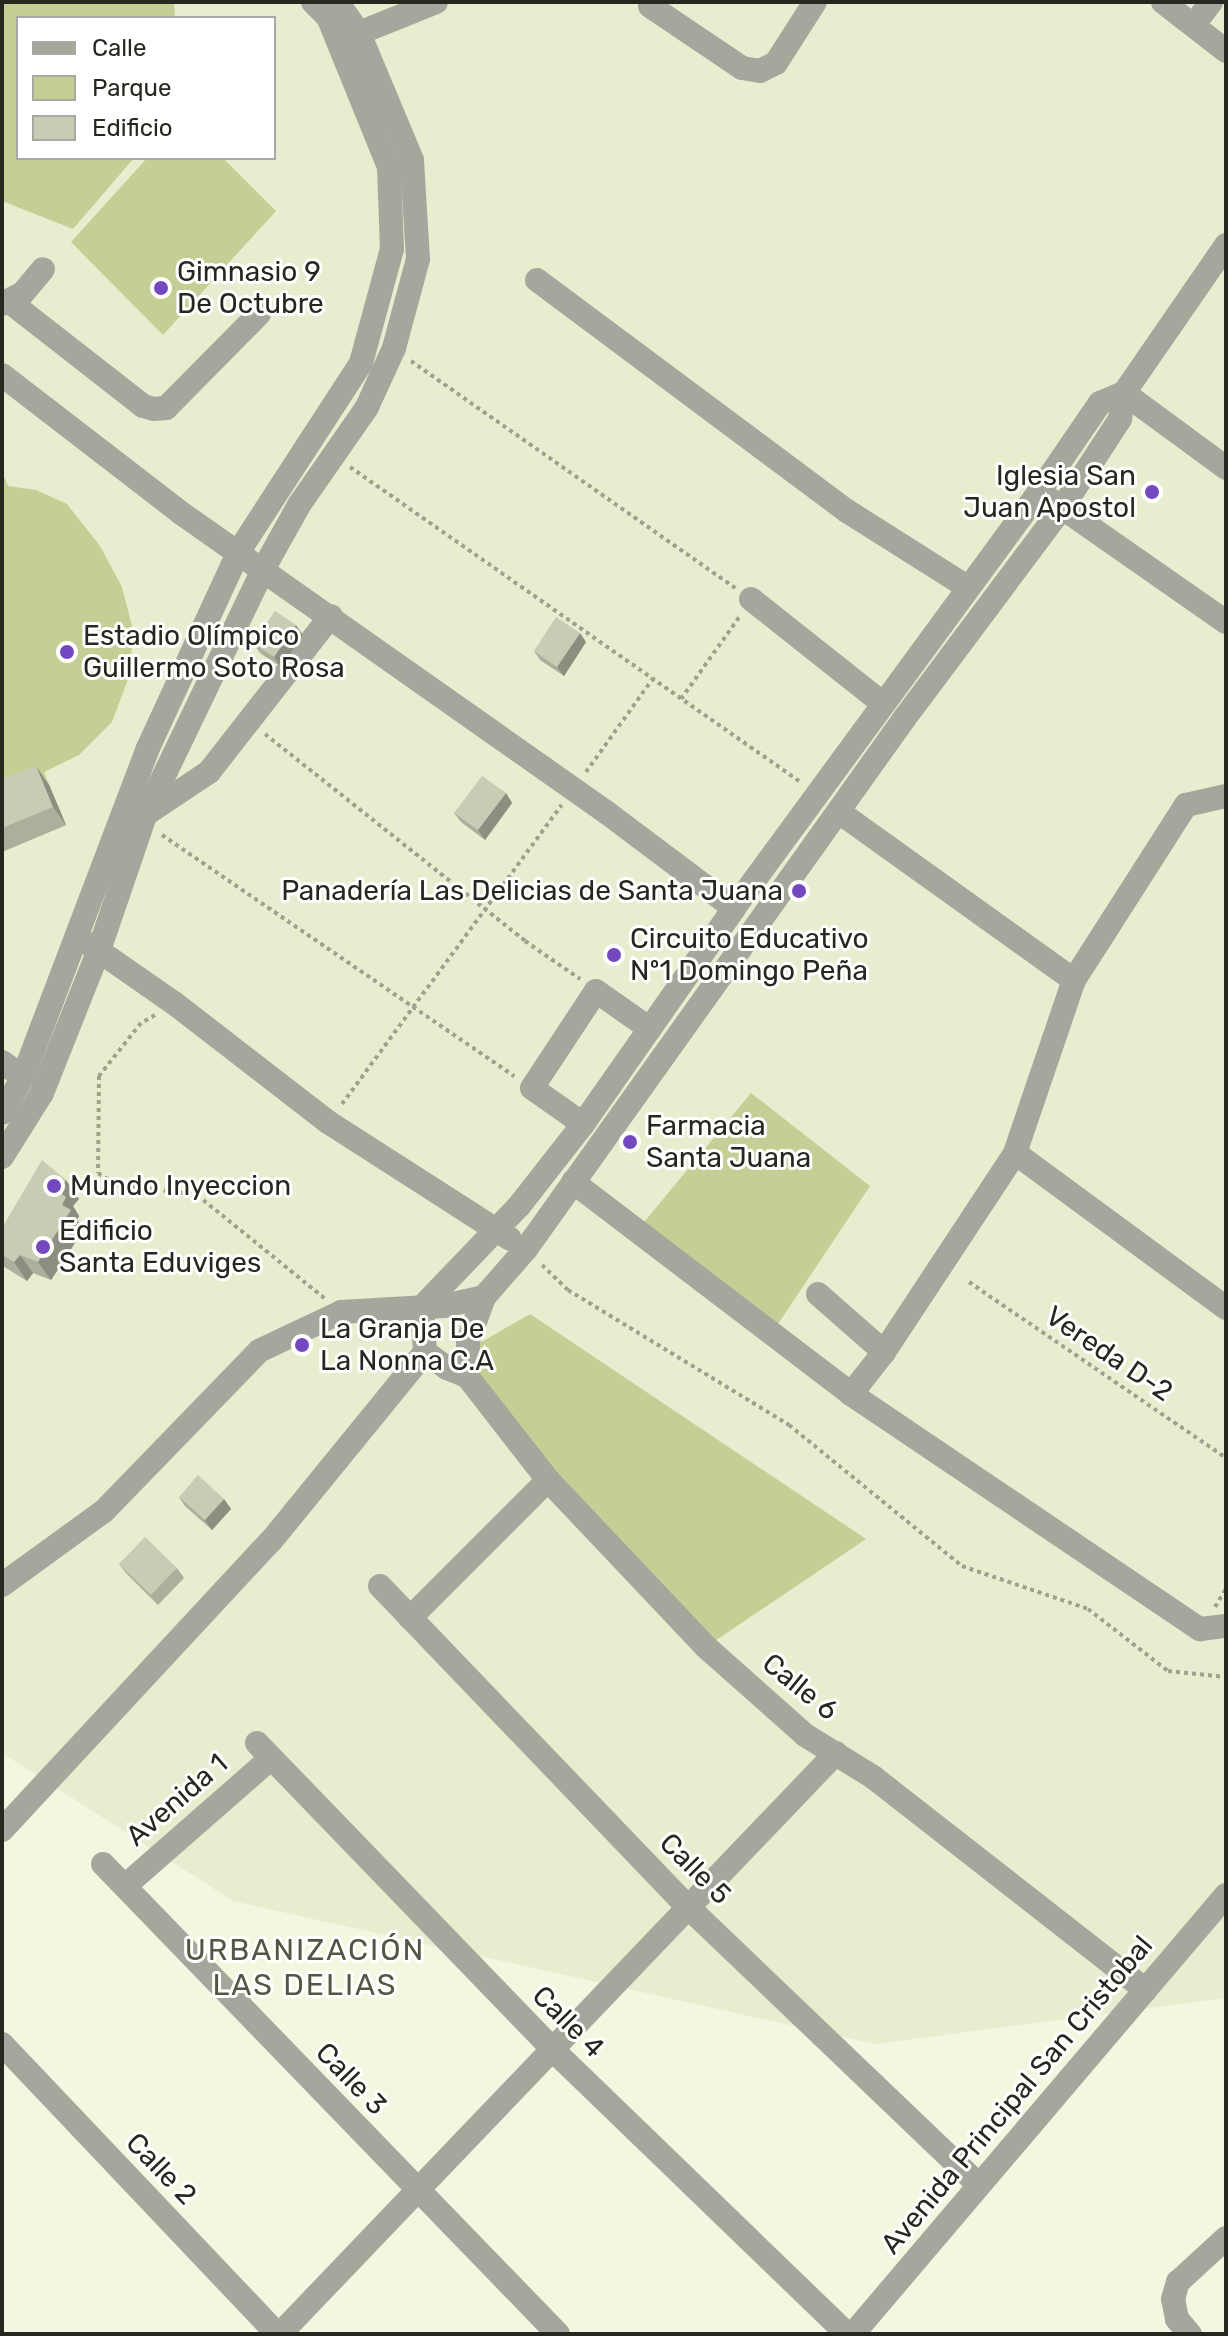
<!DOCTYPE html>
<meta charset="utf-8">
<style>
body{margin:0}
#map{position:relative;width:1228px;height:2336px;overflow:hidden;background:#f2f7df;font-family:Rubik,sans-serif}
div>[style]{position:absolute}
[style*='--x']{left:calc(var(--x)*1px);top:calc(var(--y)*1px);width:calc(var(--w)*1px);rotate:calc(var(--a)*1deg)}
.built>*{inset:0;background:#e7edce}
.green>*{inset:0;background:#c5cf95}
.path>*{height:4px;margin-top:-2px;transform-origin:0;background:repeating-linear-gradient(90deg,#9ea290 0 4px,transparent 0 8px)}
.minor>*{height:24px;margin:-12px;padding:0 12px;transform-origin:12px;border-radius:12px;background:#a5a79d}
.wall>*{inset:0;background:#abaf9c}
.shaded-wall>*{inset:0;background:#8b8f7f}
.building>*{inset:0;background:#c7ccb5}
.dots>*{width:22px;height:22px;translate:-50% -50%;box-sizing:border-box;border:4px solid #fff;border-radius:50%}
span{translate:-50% -50%;white-space:nowrap;text-align:center;line-height:1.15;-webkit-text-stroke:6px #fff;paint-order:stroke}
.poi-label{font-size:28px;color:#26271e}
.left{translate:0 -50%;text-align:left}
.right{translate:-100% -50%;text-align:right}
.street-label{font-size:28px;color:#26271e}
.neighbourhood-label{font-size:30px;color:#535642;letter-spacing:2px}
.frame{position:absolute;inset:0;border:4px solid #26271e;pointer-events:none}
.legend{position:absolute;left:16px;top:16px;width:260px;height:144px;box-sizing:border-box;background:#fff;border:2px solid #a8a9a5;margin:0;padding:10px 14px;list-style:none;font-size:24px;color:#26271e}
.legend li{display:flex;align-items:center;gap:16px;height:40px}
.legend b{width:40px;border:2px solid #a8a9a5}
</style>
<div id="map">
<div class="built">
<i style="clip-path:polygon(evenodd,2px 2px,1226px 2px,1226px 1998px,875px 2044px,233px 1901px,2px 1753px,2px 2px,18px 18px,274px 18px,274px 158px,18px 158px,18px 18px)"></i>
</div>
<div class="green">
<i style="clip-path:polygon(2px 2px,174px 2px,175px 18px,18px 18px,18px 158px,134px 158px,73px 229px,2px 201px)"></i>
<i style="clip-path:polygon(147px 158px,223px 158px,276px 211px,163px 335px,71px 242px)"></i>
<i style="clip-path:polygon(2px 471px,8px 486px,36px 490px,67px 504px,100px 546px,122px 587px,133px 630px,130px 674px,112px 722px,79px 755px,44px 772px,66px 825px,2px 852px)"></i>
<i style="clip-path:polygon(751px 1093px,870px 1186px,776px 1327px,640px 1227px)"></i>
<i style="clip-path:polygon(530px 1314px,866px 1539px,706px 1647px,457px 1356px)"></i>
</div>
<div class="path">
<i style="--x:411;--y:361;--w:396;--a:35"></i>
<i style="--x:350;--y:467;--w:552;--a:34.96"></i>
<i style="--x:681;--y:699;--w:102;--a:-54.6"></i>
<i style="--x:265;--y:734;--w:332;--a:38.5"></i>
<i style="--x:525;--y:941;--w:67;--a:34.6"></i>
<i style="--x:586;--y:772;--w:117;--a:-54.4"></i>
<i style="--x:162;--y:835;--w:427;--a:34.4"></i>
<i style="--x:155;--y:1015;--w:16;--a:150"></i>
<i style="--x:141;--y:1023;--w:68;--a:128.4"></i>
<i style="--x:99;--y:1076;--w:97;--a:90.6"></i>
<i style="--x:98;--y:1173;--w:21;--a:31"></i>
<i style="--x:116;--y:1184;--w:82;--a:7.7"></i>
<i style="--x:197;--y:1195;--w:164;--a:39"></i>
<i style="--x:342;--y:1104;--w:371;--a:-53.7"></i>
<i style="--x:542;--y:1265;--w:36;--a:44"></i>
<i style="--x:568;--y:1290;--w:259;--a:31.4"></i>
<i style="--x:789;--y:1425;--w:223;--a:39.2"></i>
<i style="--x:962;--y:1566;--w:133;--a:18.8"></i>
<i style="--x:1088;--y:1609;--w:101;--a:37.8"></i>
<i style="--x:1168;--y:1671;--w:58;--a:5.9"></i>
<i style="--x:969;--y:1282;--w:311;--a:34.4"></i>
<i style="--x:1215;--y:1607;--w:21;--a:-59"></i>
</div>
<div class="minor">
<i style="--x:1163;--y:2;--w:80;--a:37.9"></i>
<i style="--x:650;--y:6;--w:111;--a:34"></i>
<i style="--x:742;--y:68;--w:18;--a:9"></i>
<i style="--x:760;--y:71;--w:18;--a:-27"></i>
<i style="--x:776;--y:63;--w:72;--a:-57.4"></i>
<i style="--x:1202;--y:14;--w:15;--a:-53"></i>
<i style="--x:359;--y:33;--w:83;--a:-21.9"></i>
<i style="--x:537;--y:280;--w:387;--a:36.7"></i>
<i style="--x:847;--y:511;--w:142;--a:32.3"></i>
<i style="--x:10;--y:302;--w:169;--a:38"></i>
<i style="--x:143;--y:406;--w:11;--a:15"></i>
<i style="--x:154;--y:409;--w:12;--a:-5"></i>
<i style="--x:166;--y:408;--w:132;--a:-45.3"></i>
<i style="--x:2;--y:304;--w:24;--a:-28"></i>
<i style="--x:23;--y:293;--w:31;--a:-50"></i>
<i style="--x:2;--y:375;--w:226;--a:37.6"></i>
<i style="--x:181;--y:513;--w:520;--a:35.13"></i>
<i style="--x:606;--y:812;--w:160;--a:36.9"></i>
<i style="--x:1124;--y:393;--w:127;--a:36.3"></i>
<i style="--x:1051;--y:500;--w:213;--a:34.9"></i>
<i style="--x:751;--y:599;--w:166;--a:38.4"></i>
<i style="--x:149;--y:812;--w:72;--a:-33.7"></i>
<i style="--x:209;--y:772;--w:198;--a:-52"></i>
<i style="--x:839;--y:812;--w:289;--a:35.6"></i>
<i style="--x:89;--y:944;--w:103;--a:34.8"></i>
<i style="--x:174;--y:1003;--w:195;--a:37.7"></i>
<i style="--x:328;--y:1122;--w:216;--a:32.7"></i>
<i style="--x:2;--y:1062;--w:26;--a:36"></i>
<i style="--x:2;--y:1113;--w:42;--a:-59.7"></i>
<i style="--x:23;--y:1077;--w:352;--a:-69.2"></i>
<i style="--x:148;--y:748;--w:217;--a:-65.2"></i>
<i style="--x:239;--y:551;--w:224;--a:-57"></i>
<i style="--x:361;--y:363;--w:118;--a:-74.8"></i>
<i style="--x:392;--y:249;--w:82;--a:-92.1"></i>
<i style="--x:389;--y:167;--w:162;--a:-112.1"></i>
<i style="--x:328;--y:17;--w:21;--a:-135"></i>
<i style="--x:583;--y:1124;--w:62;--a:-144.8"></i>
<i style="--x:532;--y:1088;--w:116;--a:-56.6"></i>
<i style="--x:596;--y:991;--w:66;--a:35.1"></i>
<i style="--x:1015;--y:1153;--w:262;--a:36.3"></i>
<i style="--x:2;--y:1157;--w:75;--a:-58"></i>
<i style="--x:42;--y:1093;--w:154;--a:-68.3"></i>
<i style="--x:99;--y:950;--w:145;--a:-71.1"></i>
<i style="--x:146;--y:813;--w:272;--a:-64.3"></i>
<i style="--x:264;--y:568;--w:72;--a:-60.9"></i>
<i style="--x:299;--y:505;--w:119;--a:-55.2"></i>
<i style="--x:367;--y:407;--w:65;--a:-65.4"></i>
<i style="--x:394;--y:348;--w:92;--a:-74.9"></i>
<i style="--x:418;--y:259;--w:99;--a:-93.5"></i>
<i style="--x:412;--y:160;--w:138;--a:-112.7"></i>
<i style="--x:359;--y:33;--w:38;--a:-125"></i>
<i style="--x:573;--y:1182;--w:350;--a:37.3"></i>
<i style="--x:851;--y:1394;--w:421;--a:34"></i>
<i style="--x:1200;--y:1629;--w:26;--a:-7"></i>
<i style="--x:818;--y:1294;--w:88;--a:41.3"></i>
<i style="--x:467;--y:1376;--w:35;--a:-88"></i>
<i style="--x:468;--y:1341;--w:47;--a:-70"></i>
<i style="--x:484;--y:1297;--w:64;--a:-48.8"></i>
<i style="--x:526;--y:1249;--w:651;--a:-54.5"></i>
<i style="--x:904;--y:719;--w:264;--a:-53.2"></i>
<i style="--x:1062;--y:508;--w:106;--a:-56.9"></i>
<i style="--x:1120;--y:419;--w:26;--a:-81"></i>
<i style="--x:1124;--y:393;--w:180;--a:-55.4"></i>
<i style="--x:467;--y:1376;--w:22;--a:-158"></i>
<i style="--x:447;--y:1368;--w:27;--a:-144"></i>
<i style="--x:425;--y:1352;--w:45;--a:-93.8"></i>
<i style="--x:422;--y:1307;--w:140;--a:-46.2"></i>
<i style="--x:519;--y:1206;--w:104;--a:-52"></i>
<i style="--x:583;--y:1124;--w:264;--a:-55"></i>
<i style="--x:734;--y:908;--w:516;--a:-53.75"></i>
<i style="--x:1039;--y:492;--w:108;--a:-55.6"></i>
<i style="--x:1100;--y:403;--w:26;--a:-23"></i>
<i style="--x:467;--y:1376;--w:132;--a:52.1"></i>
<i style="--x:548;--y:1480;--w:230;--a:46.6"></i>
<i style="--x:706;--y:1647;--w:132;--a:41.6"></i>
<i style="--x:805;--y:1735;--w:80;--a:31.7"></i>
<i style="--x:873;--y:1777;--w:346;--a:38"></i>
<i style="--x:851;--y:1394;--w:53;--a:-51.8"></i>
<i style="--x:884;--y:1352;--w:238;--a:-56.6"></i>
<i style="--x:1015;--y:1153;--w:183;--a:-71.2"></i>
<i style="--x:1074;--y:980;--w:208;--a:-57.4"></i>
<i style="--x:1186;--y:805;--w:41;--a:-12.7"></i>
<i style="--x:2;--y:1585;--w:126;--a:-36"></i>
<i style="--x:104;--y:1511;--w:223;--a:-45.9"></i>
<i style="--x:259;--y:1351;--w:91;--a:-25.4"></i>
<i style="--x:341;--y:1312;--w:103;--a:-3.3"></i>
<i style="--x:444;--y:1306;--w:41;--a:-12.7"></i>
<i style="--x:380;--y:1586;--w:448;--a:46.2"></i>
<i style="--x:690;--y:1909;--w:398;--a:43.7"></i>
<i style="--x:410;--y:1618;--w:195;--a:-45"></i>
<i style="--x:257;--y:1743;--w:426;--a:46"></i>
<i style="--x:553;--y:2050;--w:409;--a:44"></i>
<i style="--x:2;--y:1830;--w:395;--a:-47.1"></i>
<i style="--x:271;--y:1541;--w:244;--a:-50.8"></i>
<i style="--x:103;--y:1864;--w:654;--a:45.93"></i>
<i style="--x:125;--y:1886;--w:193;--a:-41.2"></i>
<i style="--x:2;--y:2044;--w:400;--a:46.5"></i>
<i style="--x:280;--y:2334;--w:804;--a:-46.26"></i>
<i style="--x:853;--y:2334;--w:576;--a:-49.65"></i>
<i style="--x:1190;--y:2334;--w:20;--a:-131"></i>
<i style="--x:1177;--y:2319;--w:20;--a:-101"></i>
<i style="--x:1173;--y:2299;--w:18;--a:-74"></i>
<i style="--x:1178;--y:2282;--w:65;--a:-42.5"></i>
</div>
<div class="wall">
<i style="clip-path:polygon(303px 635px,281px 667px,260px 653px,253px 643px)"></i>
<i style="clip-path:polygon(586px 642px,564px 676px,540px 660px,534px 651px)"></i>
<i style="clip-path:polygon(2px 780px,49px 785px,66px 825px,2px 852px)"></i>
<i style="clip-path:polygon(506px 793px,512px 803px,485px 840px,461px 822px,454px 813px)"></i>
<i style="clip-path:polygon(79px 1199px,73px 1206px,79px 1216px,77px 1220px,84px 1229px,51px 1280px,33px 1273px,27px 1281px,3px 1266px,2px 1264px,2px 1228px)"></i>
<i style="clip-path:polygon(179px 1497px,224px 1499px,231px 1509px,212px 1530px,185px 1506px)"></i>
<i style="clip-path:polygon(119px 1564px,177px 1568px,184px 1578px,158px 1605px,126px 1573px)"></i>
</div>
<div class="shaded-wall">
<i style="clip-path:polygon(296px 625px,303px 635px,281px 667px,274px 657px)"></i>
<i style="clip-path:polygon(580px 633px,586px 642px,564px 676px,557px 667px)"></i>
<i style="clip-path:polygon(36px 766px,49px 785px,66px 825px,53px 807px)"></i>
<i style="clip-path:polygon(506px 793px,512px 803px,485px 840px,478px 830px)"></i>
<i style="clip-path:polygon(66px 1180px,79px 1199px,73px 1206px,79px 1216px,77px 1220px,84px 1229px,51px 1280px,38px 1262px,62px 1205px,58px 1191px)"></i>
<i style="clip-path:polygon(20px 1255px,33px 1273px,27px 1281px,14px 1262px)"></i>
<i style="clip-path:polygon(224px 1499px,231px 1509px,212px 1530px,205px 1520px)"></i>
</div>
<div class="building">
<i style="clip-path:polygon(275px 611px,296px 625px,274px 657px,253px 643px)"></i>
<i style="clip-path:polygon(556px 617px,580px 633px,557px 667px,534px 651px)"></i>
<i style="clip-path:polygon(36px 766px,53px 807px,2px 828px,2px 780px)"></i>
<i style="clip-path:polygon(482px 776px,506px 793px,478px 830px,454px 813px)"></i>
<i style="clip-path:polygon(42px 1160px,66px 1180px,58px 1191px,66px 1197px,62px 1205px,71px 1210px,38px 1262px,20px 1255px,14px 1262px,2px 1255px,2px 1228px)"></i>
<i style="clip-path:polygon(198px 1475px,224px 1499px,205px 1520px,179px 1497px)"></i>
<i style="clip-path:polygon(145px 1537px,177px 1568px,151px 1595px,119px 1564px)"></i>
</div>
<div class="dots">
<i style="left:161px;top:288px;background:#7448c1"></i>
<i style="left:1152px;top:492px;background:#7448c1"></i>
<i style="left:67px;top:652px;background:#7448c1"></i>
<i style="left:799px;top:891px;background:#7448c1"></i>
<i style="left:614px;top:955px;background:#7448c1"></i>
<i style="left:630px;top:1142px;background:#7448c1"></i>
<i style="left:54px;top:1186px;background:#7448c1"></i>
<i style="left:43px;top:1247px;background:#7448c1"></i>
<i style="left:302px;top:1345px;background:#7448c1"></i>
</div>
<div class="poi-label">
<span class="left" style="left:177px;top:288px">Gimnasio 9<br>De Octubre</span>
<span class="right" style="left:1136px;top:492px">Iglesia San<br>Juan Apostol</span>
<span class="left" style="left:83px;top:652px">Estadio Olímpico<br>Guillermo Soto Rosa</span>
<span class="right" style="left:783px;top:891px">Panadería Las Delicias de Santa Juana</span>
<span class="left" style="left:630px;top:955px">Circuito Educativo<br>Nº1 Domingo Peña</span>
<span class="left" style="left:646px;top:1142px">Farmacia<br>Santa Juana</span>
<span class="left" style="left:70px;top:1186px">Mundo Inyeccion</span>
<span class="left" style="left:59px;top:1247px">Edificio<br>Santa Eduviges</span>
<span class="left" style="left:320px;top:1345px">La Granja De<br>La Nonna C.A</span>
</div>
<div class="street-label">
<span style="left:1109px;top:1354px;rotate:34deg">Vereda D-2</span>
<span style="left:800px;top:1687px;rotate:39deg">Calle 6</span>
<span style="left:177px;top:1800px;rotate:-41deg">Avenida 1</span>
<span style="left:695px;top:1869px;rotate:45deg">Calle 5</span>
<span style="left:568px;top:2022px;rotate:45deg">Calle 4</span>
<span style="left:351px;top:2079px;rotate:46deg">Calle 3</span>
<span style="left:1017px;top:2095px;rotate:-50deg">Avenida Principal San Cristobal</span>
<span style="left:161px;top:2169px;rotate:46deg">Calle 2</span>
</div>
<div class="neighbourhood-label">
<span style="left:305px;top:1967px">URBANIZACIÓN<br>LAS DELIAS</span>
</div>
<div class="frame"></div>
<ul class="legend">
<li><b style="height:10px;background:#a5a79d"></b>Calle</li>
<li><b style="height:22px;background:#c5cf95"></b>Parque</li>
<li><b style="height:22px;background:#c7ccb5"></b>Edificio</li>
</ul>
</div>
